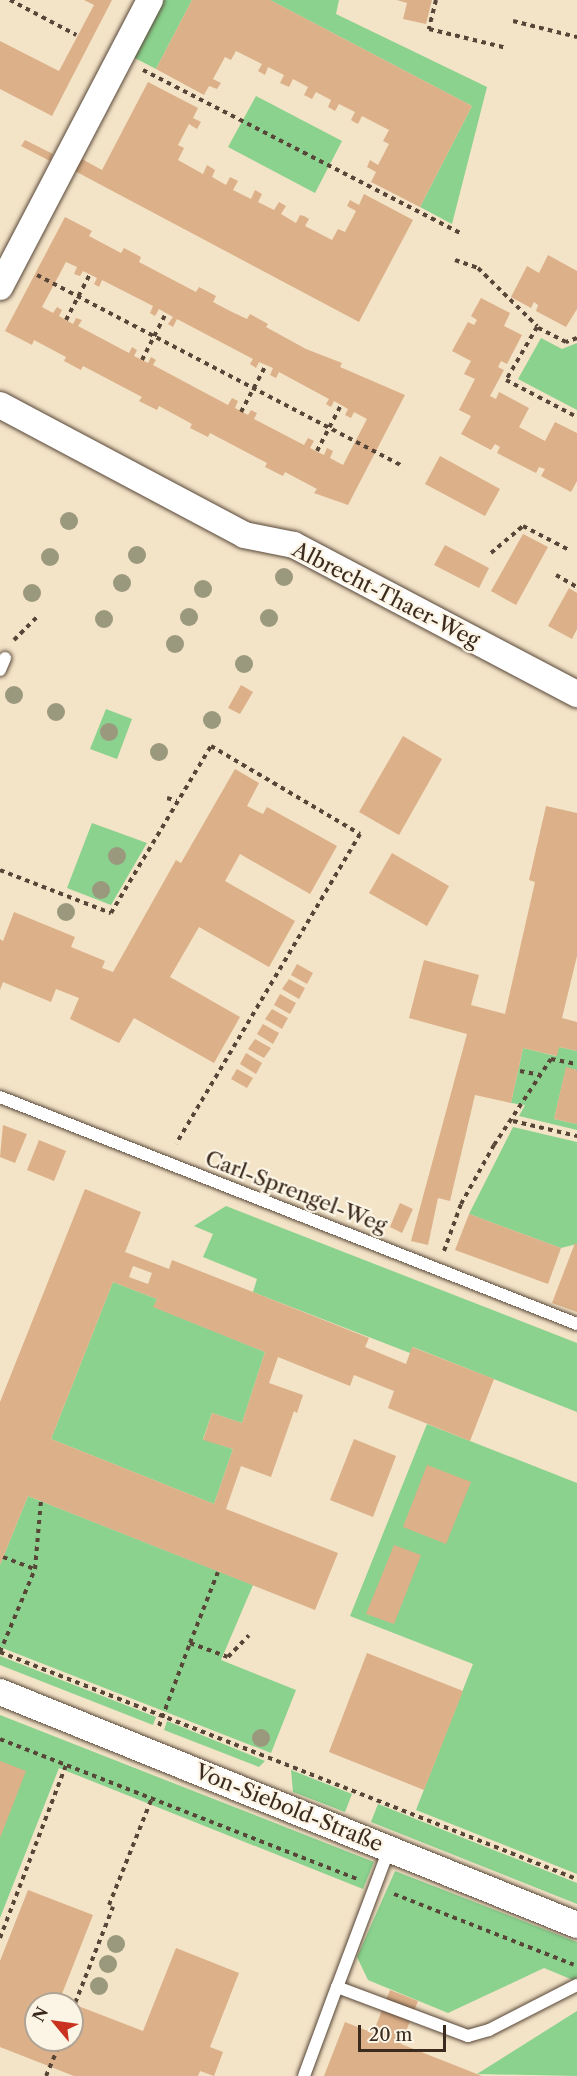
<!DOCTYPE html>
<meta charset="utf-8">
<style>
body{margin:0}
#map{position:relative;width:577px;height:2076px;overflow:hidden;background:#f3e3c7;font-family:"Libre Caslon Text",serif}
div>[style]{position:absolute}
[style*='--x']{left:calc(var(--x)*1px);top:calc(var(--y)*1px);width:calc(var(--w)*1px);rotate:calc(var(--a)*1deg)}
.green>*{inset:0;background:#8ad28e}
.building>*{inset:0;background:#dcb089}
.path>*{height:4px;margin-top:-2px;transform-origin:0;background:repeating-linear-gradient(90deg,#574637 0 4.5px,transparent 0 9px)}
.roads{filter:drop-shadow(0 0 2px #574637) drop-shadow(0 0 2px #574637)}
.lane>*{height:12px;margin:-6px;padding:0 6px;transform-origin:6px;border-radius:6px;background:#fff}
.street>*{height:26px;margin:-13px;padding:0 13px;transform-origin:13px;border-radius:13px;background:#fff}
.trees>*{width:18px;height:18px;margin:-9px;border-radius:50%;background:#9b997d}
span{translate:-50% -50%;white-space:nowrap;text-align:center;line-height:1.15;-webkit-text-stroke:4.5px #fcf5e5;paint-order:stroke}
.street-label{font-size:21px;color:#3b2a1e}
.north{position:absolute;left:24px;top:1992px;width:60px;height:60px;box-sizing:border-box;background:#fcf5e5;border:2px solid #afa495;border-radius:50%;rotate:299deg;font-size:16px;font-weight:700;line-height:24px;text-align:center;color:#3b2a1e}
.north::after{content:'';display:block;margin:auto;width:21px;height:27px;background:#c8321e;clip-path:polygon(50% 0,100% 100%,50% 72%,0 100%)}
.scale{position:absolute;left:358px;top:2025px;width:88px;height:27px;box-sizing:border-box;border:3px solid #3b2a1e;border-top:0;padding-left:8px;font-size:18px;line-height:21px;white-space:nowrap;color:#3b2a1e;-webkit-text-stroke:4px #fcf5e5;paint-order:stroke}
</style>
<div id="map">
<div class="green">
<i style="clip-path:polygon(160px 0,192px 0,156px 69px,131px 56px)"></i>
<i style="clip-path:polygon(270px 0,339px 0,336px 14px,487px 87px,452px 224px,420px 207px,472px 106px)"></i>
<i style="clip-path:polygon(256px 96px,342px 141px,315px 193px,228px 147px)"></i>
<i style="clip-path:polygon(541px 338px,562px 349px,577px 343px,577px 410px,518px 379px)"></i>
<i style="clip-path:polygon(106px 709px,132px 719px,117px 759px,90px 749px)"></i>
<i style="clip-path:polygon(92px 823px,147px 843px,111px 905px,67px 888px)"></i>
<i style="clip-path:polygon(559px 1047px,577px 1051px,577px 1070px,566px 1068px,554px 1119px,577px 1124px,577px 1130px,519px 1116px,525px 1105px,511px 1103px,523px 1048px,556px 1056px)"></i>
<i style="clip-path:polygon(513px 1127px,577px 1142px,577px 1244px,561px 1248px,469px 1214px)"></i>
<i style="clip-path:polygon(226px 1206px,577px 1343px,577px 1412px,413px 1347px,410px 1353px,253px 1292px,257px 1279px,203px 1257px,213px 1234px,194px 1226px)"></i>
<i style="clip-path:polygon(113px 1282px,157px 1299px,154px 1307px,265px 1352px,242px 1423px,212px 1413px,203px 1439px,233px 1449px,214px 1504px,51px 1439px)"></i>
<i style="clip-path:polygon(427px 1424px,577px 1483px,577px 1874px,416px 1810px,473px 1664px,350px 1616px)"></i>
<i style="clip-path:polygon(28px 1496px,253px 1585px,221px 1660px,296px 1690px,271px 1753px,0 1647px,0 1565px)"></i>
<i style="clip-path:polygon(0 1656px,156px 1717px,153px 1725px,0 1665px)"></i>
<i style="clip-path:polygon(0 1715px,374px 1862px,363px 1889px,59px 1768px,0 1918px)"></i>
<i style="clip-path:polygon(167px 1721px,265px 1761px,259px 1767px,164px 1730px)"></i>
<i style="clip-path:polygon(291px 1770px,352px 1794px,345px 1812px,293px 1792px)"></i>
<i style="clip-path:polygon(378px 1804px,577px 1883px,577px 1904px,371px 1822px)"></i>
<i style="clip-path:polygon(395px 1871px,577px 1942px,577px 1978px,573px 1980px,544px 1968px,448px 2013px,368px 1980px,357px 1957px)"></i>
<i style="clip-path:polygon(577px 2011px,577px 2076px,477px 2074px)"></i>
</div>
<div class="building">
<i style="clip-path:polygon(84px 0,112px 0,52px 116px,0 89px,0 41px,59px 71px,94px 5px)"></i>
<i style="clip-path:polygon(192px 0,270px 0,472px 106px,420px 207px,371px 182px,376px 172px,367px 167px,370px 160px,378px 165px,389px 144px,383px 141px,389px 130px,362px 116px,358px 124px,354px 122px,351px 120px,355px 112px,339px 104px,335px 111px,328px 107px,331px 100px,316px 92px,312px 99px,304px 95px,308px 87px,293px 79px,289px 87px,280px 83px,284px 75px,268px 67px,265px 75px,258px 71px,262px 64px,236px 51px,231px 60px,225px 57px,213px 79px,221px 83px,217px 89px,209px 86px,204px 95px,156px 69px)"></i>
<i style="clip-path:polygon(397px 0,432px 0,426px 24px,403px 19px,407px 3px)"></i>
<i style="clip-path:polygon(148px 82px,198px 108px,193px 118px,201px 122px,197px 129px,189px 124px,178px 145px,184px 148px,178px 160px,203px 174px,207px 165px,215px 170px,212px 177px,226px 185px,230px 177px,238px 181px,233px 190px,251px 199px,255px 190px,262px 194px,258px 202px,274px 210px,279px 202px,286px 206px,281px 214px,296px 223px,300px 215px,304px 216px,309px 219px,305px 226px,332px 240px,338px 229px,345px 232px,356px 211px,347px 206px,350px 200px,359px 205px,364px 194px,413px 220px,359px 322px,73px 170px,80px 158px,102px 170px)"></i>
<i style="clip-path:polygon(25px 140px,53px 154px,50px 161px,21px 146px)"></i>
<i style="clip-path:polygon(evenodd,65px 217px,92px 231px,89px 236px,121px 253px,124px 248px,141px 257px,139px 262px,196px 292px,199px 287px,216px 296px,213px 302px,230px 311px,247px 319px,250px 314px,268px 324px,266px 327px,306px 349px,342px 363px,340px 367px,405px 395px,348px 505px,314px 493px,317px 489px,285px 472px,283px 476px,265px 467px,267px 463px,210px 433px,208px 437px,190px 428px,192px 424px,159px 406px,157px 410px,139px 401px,142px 397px,83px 366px,81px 370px,64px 361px,66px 357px,34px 340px,32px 345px,5px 331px,65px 217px,66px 262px,77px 267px,74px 274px,80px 276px,83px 271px,97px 278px,94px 284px,99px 287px,102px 280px,153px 306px,150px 313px,155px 316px,159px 309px,173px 317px,168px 324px,173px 327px,177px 319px,253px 359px,250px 364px,256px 368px,259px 362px,273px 368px,270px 375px,276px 378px,279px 372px,329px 399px,326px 404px,331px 407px,334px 401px,348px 409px,345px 415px,351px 418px,354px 412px,367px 419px,343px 465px,330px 458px,333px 451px,327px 448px,324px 455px,310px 448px,314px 441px,308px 438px,304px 445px,254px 419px,257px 413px,251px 410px,248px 415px,235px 408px,238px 401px,232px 398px,228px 405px,153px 365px,156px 360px,151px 357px,148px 363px,134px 356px,137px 350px,132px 347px,129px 353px,78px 326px,82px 320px,76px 318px,73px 324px,59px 316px,62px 310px,57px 307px,53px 313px,42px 307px,66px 262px)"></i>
<i style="clip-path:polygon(548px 255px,577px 271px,577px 309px,566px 327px,536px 311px,538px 305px,534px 302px,531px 308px,511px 297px,527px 266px,539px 273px)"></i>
<i style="clip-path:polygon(481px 298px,510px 313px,504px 326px,522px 335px,507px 364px,501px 361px,498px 367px,504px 370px,490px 396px,496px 399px,499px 392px,529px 408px,519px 427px,545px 441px,555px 422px,577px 433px,577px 481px,571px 492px,541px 476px,545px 469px,539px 467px,536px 473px,497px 453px,500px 447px,495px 444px,491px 450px,461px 434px,471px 416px,459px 410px,475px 379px,464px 374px,471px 361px,452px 351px,468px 322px,474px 325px,477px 320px,471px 316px)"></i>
<i style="clip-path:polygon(440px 456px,500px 489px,485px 516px,425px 484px)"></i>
<i style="clip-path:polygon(523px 534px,548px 547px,516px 605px,491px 591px)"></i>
<i style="clip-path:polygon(445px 545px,489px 568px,479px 588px,434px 565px)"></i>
<i style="clip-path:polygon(569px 588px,577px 593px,577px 629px,572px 639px,548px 626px)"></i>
<i style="clip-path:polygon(241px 685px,253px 692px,240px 714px,228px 708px)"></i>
<i style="clip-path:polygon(403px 736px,442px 759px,399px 835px,359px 812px)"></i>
<i style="clip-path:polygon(235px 769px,259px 783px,247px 806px,263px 814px,267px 807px,337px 846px,310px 894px,240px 854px,225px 881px,295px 921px,269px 967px,199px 927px,170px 977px,240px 1017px,214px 1063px,134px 1018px,119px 1043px,70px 1019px,79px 998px,56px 989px,51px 1002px,3px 982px,0 990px,0 939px,3px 941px,14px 912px,75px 937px,71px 947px,105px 961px,102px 968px,113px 972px,176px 860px,181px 863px)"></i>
<i style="clip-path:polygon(546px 806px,577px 813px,577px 956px,562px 1018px,577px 1022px,577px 1051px,559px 1047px,557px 1056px,523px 1048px,511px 1103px,475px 1095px,450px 1201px,438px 1198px,428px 1245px,411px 1241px,467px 1034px,409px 1018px,424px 960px,479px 975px,471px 1005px,505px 1014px,535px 882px,529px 880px)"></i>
<i style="clip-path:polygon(392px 853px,449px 886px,427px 926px,369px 893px)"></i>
<i style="clip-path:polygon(297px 964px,313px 973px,307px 984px,291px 975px)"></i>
<i style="clip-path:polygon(289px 979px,305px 988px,299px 999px,282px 989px)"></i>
<i style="clip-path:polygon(280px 994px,296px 1003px,290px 1014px,274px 1005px)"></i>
<i style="clip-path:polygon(272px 1009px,288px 1018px,282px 1029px,265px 1019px)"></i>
<i style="clip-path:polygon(263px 1024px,279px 1033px,273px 1044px,257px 1034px)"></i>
<i style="clip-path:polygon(255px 1039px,271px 1048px,264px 1058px,248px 1049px)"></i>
<i style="clip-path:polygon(246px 1053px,262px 1063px,256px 1074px,240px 1064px)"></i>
<i style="clip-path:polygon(566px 1067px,577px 1070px,577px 1124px,554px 1119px)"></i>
<i style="clip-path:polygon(237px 1069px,253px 1078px,247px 1088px,231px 1079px)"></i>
<i style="clip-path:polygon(3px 1125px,27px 1134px,15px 1163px,0 1157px)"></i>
<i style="clip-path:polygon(39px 1140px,66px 1151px,54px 1181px,27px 1170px)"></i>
<i style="clip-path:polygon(evenodd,85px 1189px,141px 1212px,125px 1252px,169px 1269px,172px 1260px,253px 1292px,369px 1338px,365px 1347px,406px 1364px,412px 1347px,494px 1379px,470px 1441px,388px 1408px,394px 1391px,354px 1375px,350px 1386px,278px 1357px,269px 1383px,303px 1395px,297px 1413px,294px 1411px,271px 1477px,241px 1466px,226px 1509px,338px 1553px,315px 1610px,28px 1496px,0 1565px,0 1402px,85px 1189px,133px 1266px,152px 1273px,148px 1284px,129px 1277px,133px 1266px,85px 1189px,113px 1282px,157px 1299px,153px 1307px,265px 1352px,242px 1423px,212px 1413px,203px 1440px,233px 1449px,214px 1504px,51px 1439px,113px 1282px)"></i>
<i style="clip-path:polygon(400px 1203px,413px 1209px,402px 1233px,390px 1227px)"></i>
<i style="clip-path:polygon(469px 1214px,561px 1248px,548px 1284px,455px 1250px)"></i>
<i style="clip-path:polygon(575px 1243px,577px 1244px,577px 1312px,552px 1303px)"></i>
<i style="clip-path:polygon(354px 1439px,396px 1456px,373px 1517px,330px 1500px)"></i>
<i style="clip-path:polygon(427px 1465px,471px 1482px,446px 1544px,403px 1527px)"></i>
<i style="clip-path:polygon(394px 1545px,421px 1555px,394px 1624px,366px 1614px)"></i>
<i style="clip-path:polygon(367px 1653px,463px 1691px,424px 1790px,329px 1752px)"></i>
<i style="clip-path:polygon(0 1761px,26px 1771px,0 1838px)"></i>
<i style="clip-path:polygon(evenodd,28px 1890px,93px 1915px,60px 1999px,143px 2031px,176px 1948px,239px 1973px,210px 2047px,223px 2052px,214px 2076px,200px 2071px,198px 2076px,74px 2076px,0 2047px,0 1961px,28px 1890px,36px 2004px,72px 2004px,72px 2040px,36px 2040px,36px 2004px)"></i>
<i style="clip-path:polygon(390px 1990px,418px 2001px,401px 2044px,482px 2076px,324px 2076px,345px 2022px,373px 2033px)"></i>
</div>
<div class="path">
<i style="--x:10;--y:0;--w:75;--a:27.9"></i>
<i style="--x:436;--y:0;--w:30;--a:104"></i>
<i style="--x:429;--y:29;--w:80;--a:13.7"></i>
<i style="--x:513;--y:21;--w:66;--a:14"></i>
<i style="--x:143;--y:70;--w:359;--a:27.2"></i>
<i style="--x:455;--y:260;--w:24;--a:19"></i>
<i style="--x:478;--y:268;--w:83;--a:44.5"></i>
<i style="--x:37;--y:275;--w:414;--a:27.6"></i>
<i style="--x:66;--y:320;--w:52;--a:-62.4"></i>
<i style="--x:577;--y:338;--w:12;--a:160"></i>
<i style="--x:566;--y:342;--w:33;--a:-153"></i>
<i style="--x:537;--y:327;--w:61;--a:120.3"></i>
<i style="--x:506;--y:380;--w:80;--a:27.5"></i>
<i style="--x:142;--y:360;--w:53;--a:-62.9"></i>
<i style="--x:241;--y:412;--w:53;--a:-62"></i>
<i style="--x:317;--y:451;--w:52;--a:-62.4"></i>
<i style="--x:491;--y:553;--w:42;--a:-40.2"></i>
<i style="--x:523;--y:526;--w:52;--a:27.6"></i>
<i style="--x:556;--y:575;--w:24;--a:30"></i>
<i style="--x:14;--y:640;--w:33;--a:-45"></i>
<i style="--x:167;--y:798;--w:10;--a:17"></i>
<i style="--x:0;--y:870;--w:119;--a:21.2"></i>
<i style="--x:111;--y:913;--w:195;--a:-59.1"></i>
<i style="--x:211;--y:746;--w:173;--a:30.6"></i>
<i style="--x:360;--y:834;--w:360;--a:120.7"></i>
<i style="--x:520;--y:1071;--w:21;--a:11"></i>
<i style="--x:513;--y:1121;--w:66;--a:13.2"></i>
<i style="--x:444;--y:1251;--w:50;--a:-70.1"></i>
<i style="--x:461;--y:1204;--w:68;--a:-60.8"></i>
<i style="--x:494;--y:1145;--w:103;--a:-56.5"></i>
<i style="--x:551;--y:1059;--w:26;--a:11"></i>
<i style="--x:3;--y:1557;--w:34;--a:21"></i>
<i style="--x:190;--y:1643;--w:76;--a:-68.5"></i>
<i style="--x:0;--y:1652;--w:620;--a:21.48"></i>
<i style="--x:0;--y:1652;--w:90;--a:-67.1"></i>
<i style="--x:35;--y:1569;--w:68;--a:-85"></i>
<i style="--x:159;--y:1726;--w:89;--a:-69.5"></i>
<i style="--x:190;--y:1643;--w:40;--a:20.2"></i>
<i style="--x:228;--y:1657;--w:30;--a:-46"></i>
<i style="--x:0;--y:1739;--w:383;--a:21.4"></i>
<i style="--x:394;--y:1894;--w:193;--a:21.5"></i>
<i style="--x:109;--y:1905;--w:115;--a:-68.1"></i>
<i style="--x:0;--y:1938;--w:185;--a:-69.1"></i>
<i style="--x:72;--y:2011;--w:112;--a:-68.5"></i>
<i style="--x:46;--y:2076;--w:39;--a:-67"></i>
</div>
<div class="roads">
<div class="lane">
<i style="--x:0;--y:670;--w:13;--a:-67"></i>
<i style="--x:0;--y:1097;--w:620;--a:21.48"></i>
<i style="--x:389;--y:1849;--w:147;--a:110.6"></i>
<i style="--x:337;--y:1987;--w:140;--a:20.5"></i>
<i style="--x:468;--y:2036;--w:22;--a:-16"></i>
<i style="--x:489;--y:2030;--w:99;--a:-27.1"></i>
<i style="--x:304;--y:2076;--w:95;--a:-69.7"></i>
</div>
<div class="street">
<i style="--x:0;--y:287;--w:324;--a:-62.4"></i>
<i style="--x:0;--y:405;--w:276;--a:28"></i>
<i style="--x:244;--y:535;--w:51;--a:11.3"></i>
<i style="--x:294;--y:545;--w:320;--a:27.8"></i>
<i style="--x:0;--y:1692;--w:622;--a:21.99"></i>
</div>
</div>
<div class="trees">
<i style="left:69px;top:521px"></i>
<i style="left:137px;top:555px"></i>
<i style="left:50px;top:557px"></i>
<i style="left:284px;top:577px"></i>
<i style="left:122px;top:583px"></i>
<i style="left:203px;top:589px"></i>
<i style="left:32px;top:593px"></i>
<i style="left:189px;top:617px"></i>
<i style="left:269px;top:618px"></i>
<i style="left:104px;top:619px"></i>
<i style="left:175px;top:644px"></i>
<i style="left:244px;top:664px"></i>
<i style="left:14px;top:695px"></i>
<i style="left:56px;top:712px"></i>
<i style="left:212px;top:720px"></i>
<i style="left:109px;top:732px"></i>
<i style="left:159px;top:752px"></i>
<i style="left:117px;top:856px"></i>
<i style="left:101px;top:890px"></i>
<i style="left:66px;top:912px"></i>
<i style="left:261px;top:1738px"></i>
<i style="left:116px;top:1944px"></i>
<i style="left:108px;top:1964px"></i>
<i style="left:99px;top:1986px"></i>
</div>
<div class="street-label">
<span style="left:386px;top:595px;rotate:27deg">Albrecht-Thaer-Weg</span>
<span style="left:296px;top:1192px;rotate:21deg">Carl-Sprengel-Weg</span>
<span style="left:289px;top:1808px;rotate:22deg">Von-Siebold-Straße</span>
</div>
<div class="north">N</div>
<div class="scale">20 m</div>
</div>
